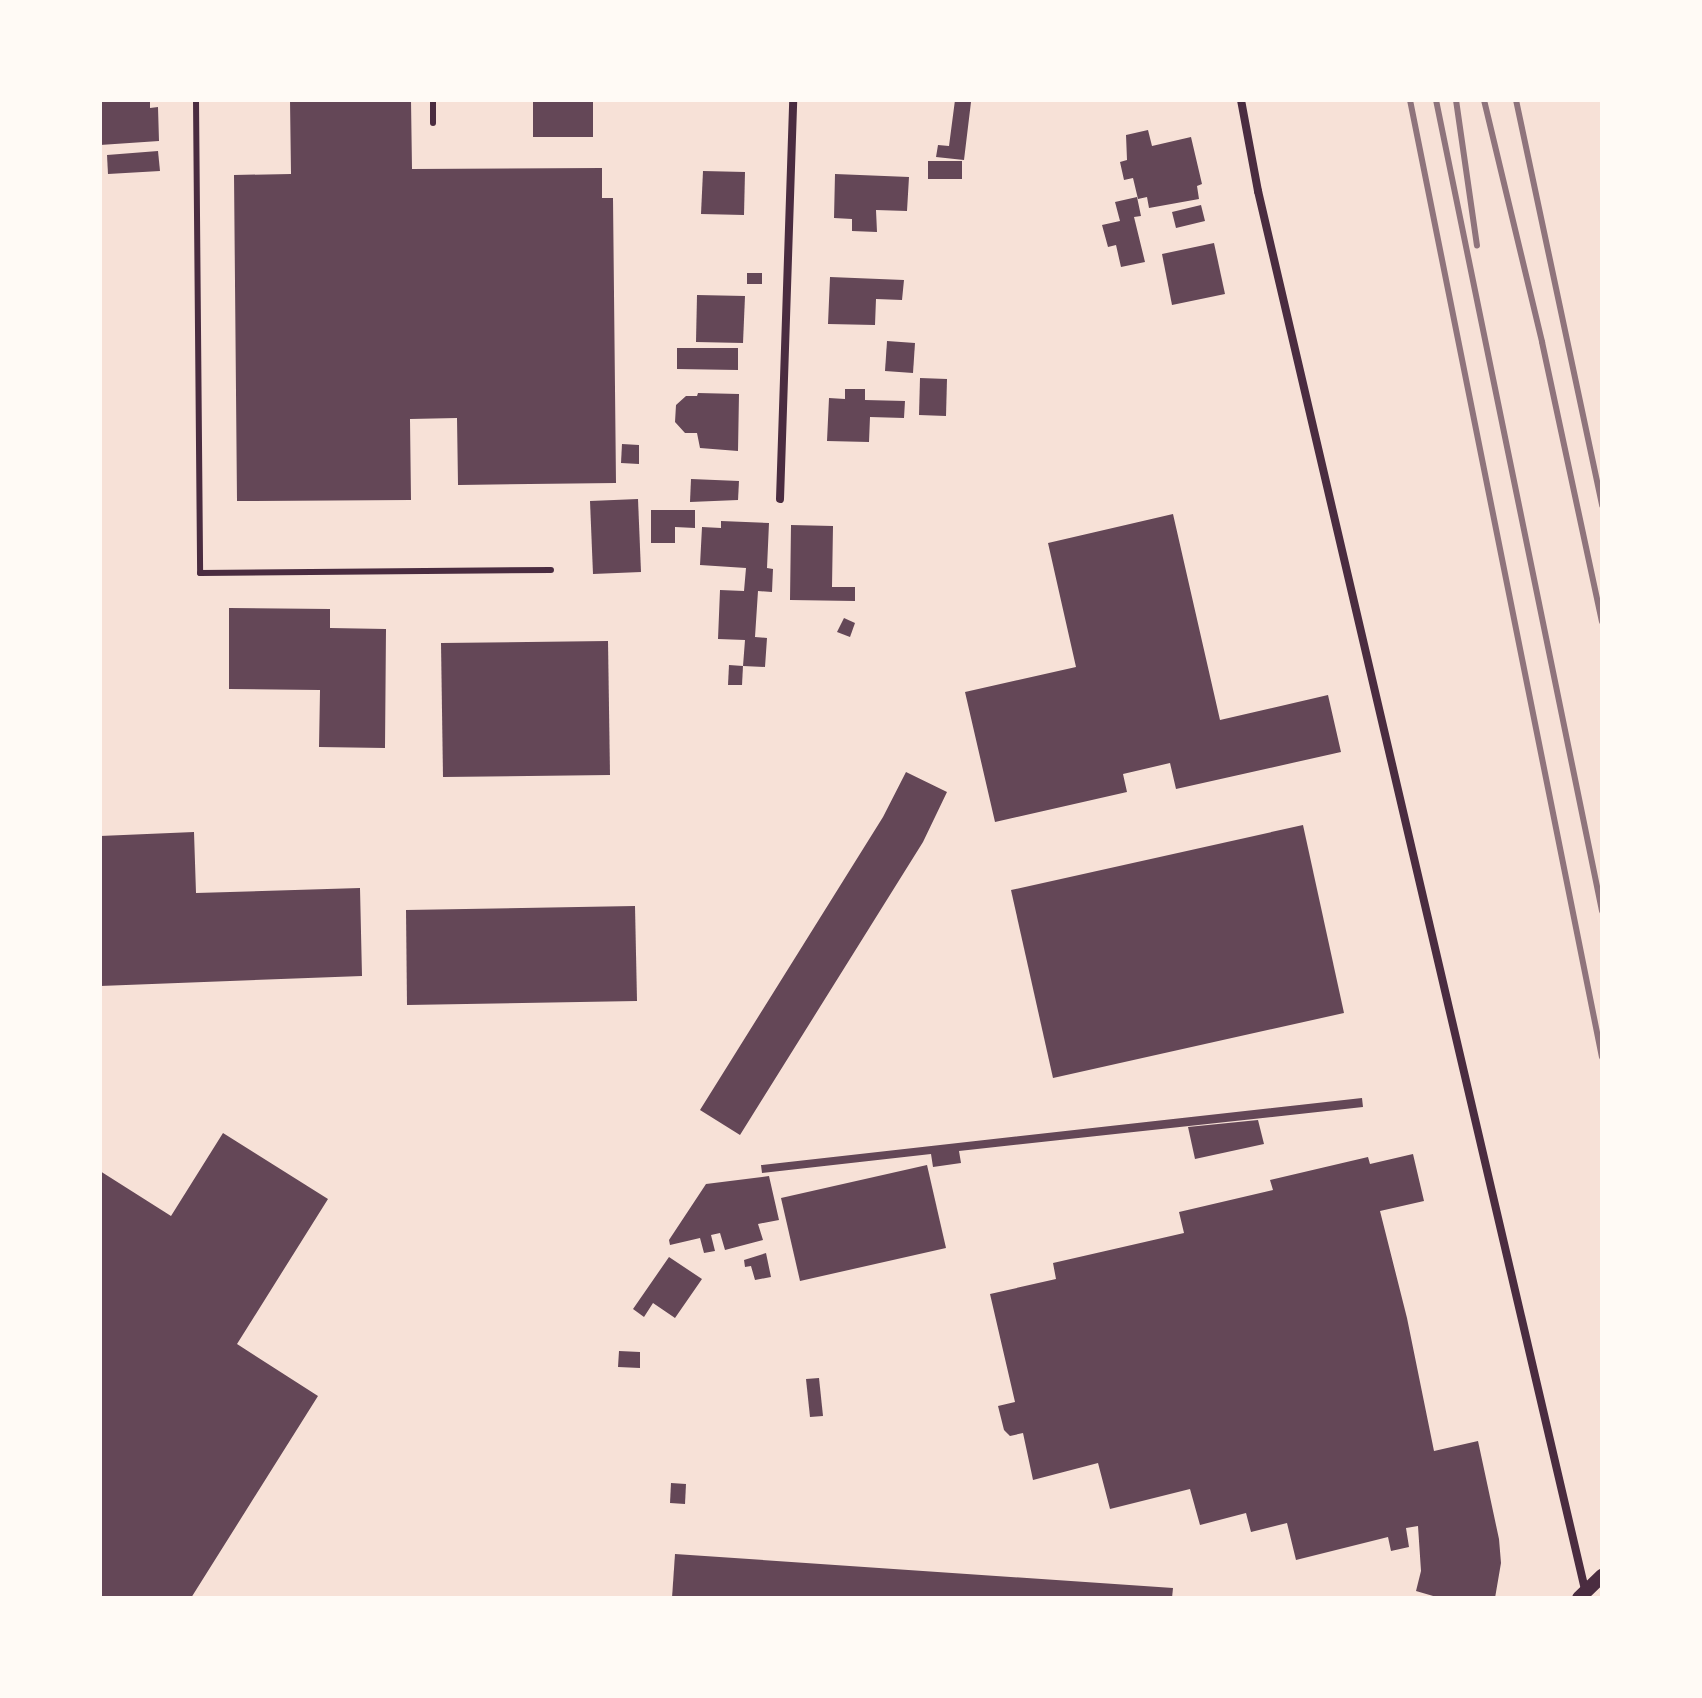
<!DOCTYPE html>
<style>
body{margin:0}
#map{position:relative;width:1702px;height:1698px;overflow:hidden;background:#f7e1d7;font-family:Helvetica,sans-serif}
div>[style]{position:absolute}
[style*='--x']{left:calc(var(--x)*1px);top:calc(var(--y)*1px);width:calc(var(--w)*1px);rotate:calc(var(--a)*1deg)}
.building>*{inset:0;background:#644757}
.service>*{height:6px;margin:-3px;padding:0 3px;transform-origin:3px;border-radius:3px;background:#4a2c40}
.minor>*{height:8px;margin:-4px;padding:0 4px;transform-origin:4px;border-radius:4px;background:#4a2c40}
.tertiary>*{height:14px;margin:-7px;padding:0 7px;transform-origin:7px;border-radius:7px;background:#4a2c40}
.rail>*{height:6px;margin:-3px;padding:0 3px;transform-origin:3px;border-radius:3px;background:#8f747c}
span{translate:-50% -50%;white-space:nowrap;text-align:center;line-height:1.15;-webkit-text-stroke:6px #fffaf5;paint-order:stroke}
.frame{position:absolute;inset:0;border:102px solid #fffaf5;pointer-events:none}
</style>
<div id="map">
<div class="building">
<i style="clip-path:polygon(100px 100px,150px 100px,150px 108px,158px 107px,159px 141px,100px 145px)"></i>
<i style="clip-path:polygon(290px 100px,411px 100px,412px 169px,602px 168px,602px 198px,613px 198px,616px 483px,458px 485px,457px 418px,410px 419px,411px 500px,237px 501px,234px 175px,291px 174px)"></i>
<i style="clip-path:polygon(533px 100px,593px 100px,593px 137px,533px 137px)"></i>
<i style="clip-path:polygon(955px 100px,971px 102px,964px 160px,936px 157px,938px 145px,949px 146px)"></i>
<i style="clip-path:polygon(1148px 130px,1152px 146px,1191px 137px,1202px 184px,1197px 186px,1199px 199px,1149px 208px,1147px 197px,1138px 199px,1133px 178px,1124px 180px,1120px 162px,1127px 160px,1126px 135px)"></i>
<i style="clip-path:polygon(158px 151px,160px 171px,108px 174px,107px 155px)"></i>
<i style="clip-path:polygon(928px 161px,962px 161px,962px 179px,928px 179px)"></i>
<i style="clip-path:polygon(703px 171px,745px 172px,744px 215px,701px 214px)"></i>
<i style="clip-path:polygon(835px 174px,909px 177px,907px 211px,876px 210px,877px 232px,852px 231px,852px 219px,834px 218px)"></i>
<i style="clip-path:polygon(1137px 197px,1141px 216px,1134px 217px,1145px 262px,1121px 267px,1116px 245px,1108px 247px,1102px 225px,1120px 221px,1115px 202px)"></i>
<i style="clip-path:polygon(1201px 205px,1205px 221px,1176px 228px,1172px 212px)"></i>
<i style="clip-path:polygon(1214px 243px,1225px 294px,1172px 305px,1162px 254px)"></i>
<i style="clip-path:polygon(747px 273px,762px 273px,762px 284px,747px 284px)"></i>
<i style="clip-path:polygon(830px 277px,904px 280px,902px 300px,876px 299px,875px 325px,828px 324px)"></i>
<i style="clip-path:polygon(697px 295px,745px 296px,743px 343px,696px 342px)"></i>
<i style="clip-path:polygon(887px 341px,915px 343px,913px 373px,885px 371px)"></i>
<i style="clip-path:polygon(677px 348px,738px 348px,738px 370px,677px 369px)"></i>
<i style="clip-path:polygon(920px 378px,947px 379px,946px 416px,919px 415px)"></i>
<i style="clip-path:polygon(845px 389px,865px 389px,865px 400px,905px 401px,904px 418px,870px 417px,869px 442px,827px 441px,829px 398px,845px 399px)"></i>
<i style="clip-path:polygon(698px 393px,739px 394px,738px 451px,700px 448px,697px 433px,685px 433px,675px 422px,676px 405px,686px 396px,697px 396px)"></i>
<i style="clip-path:polygon(622px 444px,639px 445px,639px 464px,621px 463px)"></i>
<i style="clip-path:polygon(691px 479px,739px 481px,738px 500px,690px 502px)"></i>
<i style="clip-path:polygon(638px 499px,641px 572px,593px 574px,590px 501px)"></i>
<i style="clip-path:polygon(651px 510px,695px 510px,695px 528px,675px 527px,675px 543px,651px 543px)"></i>
<i style="clip-path:polygon(1173px 514px,1220px 720px,1328px 695px,1341px 752px,1176px 789px,1170px 763px,1123px 774px,1127px 792px,995px 822px,965px 692px,1076px 667px,1048px 543px)"></i>
<i style="clip-path:polygon(721px 521px,769px 523px,767px 568px,773px 569px,772px 592px,758px 591px,755px 637px,767px 638px,765px 667px,743px 666px,745px 640px,718px 639px,720px 590px,744px 591px,746px 568px,700px 565px,702px 527px,721px 528px)"></i>
<i style="clip-path:polygon(791px 525px,833px 526px,832px 587px,855px 587px,855px 601px,790px 600px)"></i>
<i style="clip-path:polygon(229px 608px,330px 609px,330px 628px,386px 629px,385px 748px,319px 747px,320px 690px,229px 689px)"></i>
<i style="clip-path:polygon(844px 618px,855px 623px,850px 637px,837px 632px)"></i>
<i style="clip-path:polygon(608px 641px,610px 775px,443px 777px,441px 643px)"></i>
<i style="clip-path:polygon(729px 665px,743px 666px,742px 685px,728px 685px)"></i>
<i style="clip-path:polygon(906px 772px,947px 792px,923px 842px,740px 1135px,700px 1110px,883px 817px)"></i>
<i style="clip-path:polygon(1303px 825px,1344px 1013px,1053px 1078px,1011px 890px)"></i>
<i style="clip-path:polygon(194px 832px,196px 893px,360px 888px,362px 976px,100px 986px,100px 836px)"></i>
<i style="clip-path:polygon(635px 906px,637px 1001px,407px 1005px,406px 910px)"></i>
<i style="clip-path:polygon(1362px 1098px,1363px 1107px,959px 1151px,961px 1163px,933px 1167px,931px 1154px,762px 1173px,761px 1165px)"></i>
<i style="clip-path:polygon(1258px 1120px,1264px 1144px,1195px 1159px,1188px 1127px)"></i>
<i style="clip-path:polygon(223px 1133px,328px 1199px,237px 1344px,318px 1396px,191px 1598px,100px 1598px,100px 1171px,171px 1216px)"></i>
<i style="clip-path:polygon(1413px 1154px,1424px 1201px,1380px 1211px,1407px 1318px,1434px 1451px,1478px 1441px,1499px 1539px,1501px 1563px,1495px 1598px,1440px 1598px,1416px 1591px,1421px 1571px,1418px 1526px,1406px 1528px,1409px 1547px,1391px 1551px,1388px 1537px,1296px 1560px,1287px 1523px,1251px 1532px,1246px 1513px,1200px 1525px,1190px 1489px,1110px 1509px,1098px 1463px,1033px 1480px,1023px 1433px,1010px 1436px,1004px 1430px,998px 1406px,1015px 1402px,990px 1294px,1056px 1279px,1053px 1263px,1184px 1233px,1179px 1212px,1273px 1190px,1270px 1180px,1368px 1157px,1370px 1164px)"></i>
<i style="clip-path:polygon(927px 1165px,946px 1248px,800px 1281px,781px 1198px)"></i>
<i style="clip-path:polygon(769px 1176px,779px 1220px,758px 1224px,763px 1240px,725px 1250px,720px 1233px,711px 1235px,715px 1251px,704px 1253px,700px 1238px,670px 1245px,669px 1240px,706px 1184px)"></i>
<i style="clip-path:polygon(766px 1253px,771px 1277px,755px 1280px,751px 1266px,745px 1267px,744px 1260px)"></i>
<i style="clip-path:polygon(669px 1257px,702px 1279px,675px 1318px,653px 1303px,644px 1317px,633px 1309px)"></i>
<i style="clip-path:polygon(619px 1351px,640px 1352px,640px 1368px,618px 1367px)"></i>
<i style="clip-path:polygon(819px 1378px,823px 1416px,810px 1417px,806px 1379px)"></i>
<i style="clip-path:polygon(671px 1483px,686px 1484px,685px 1504px,670px 1503px)"></i>
<i style="clip-path:polygon(675px 1554px,1173px 1588px,1172px 1598px,672px 1598px)"></i>
</div>
<div class="service">
<i style="--x:196;--y:100;--w:473;--a:89.5"></i>
<i style="--x:200;--y:573;--w:351;--a:-0.5"></i>
<i style="--x:433;--y:123;--w:23;--a:-90"></i>
</div>
<div class="minor">
<i style="--x:1241;--y:100;--w:93;--a:79.4"></i>
<i style="--x:1258;--y:191;--w:1437;--a:76.84"></i>
<i style="--x:780;--y:499;--w:399;--a:-88.1"></i>
</div>
<div class="tertiary">
<i style="--x:1579;--y:1598;--w:32;--a:-44"></i>
</div>
<div class="rail">
<i style="--x:1410;--y:100;--w:976;--a:78.66"></i>
<i style="--x:1436;--y:100;--w:828;--a:78.43"></i>
<i style="--x:1456;--y:100;--w:147;--a:81.8"></i>
<i style="--x:1484;--y:100;--w:249;--a:76.5"></i>
<i style="--x:1542;--y:342;--w:286;--a:77.9"></i>
<i style="--x:1516;--y:100;--w:415;--a:78"></i>
</div>
<div class="frame"></div>
</div>
